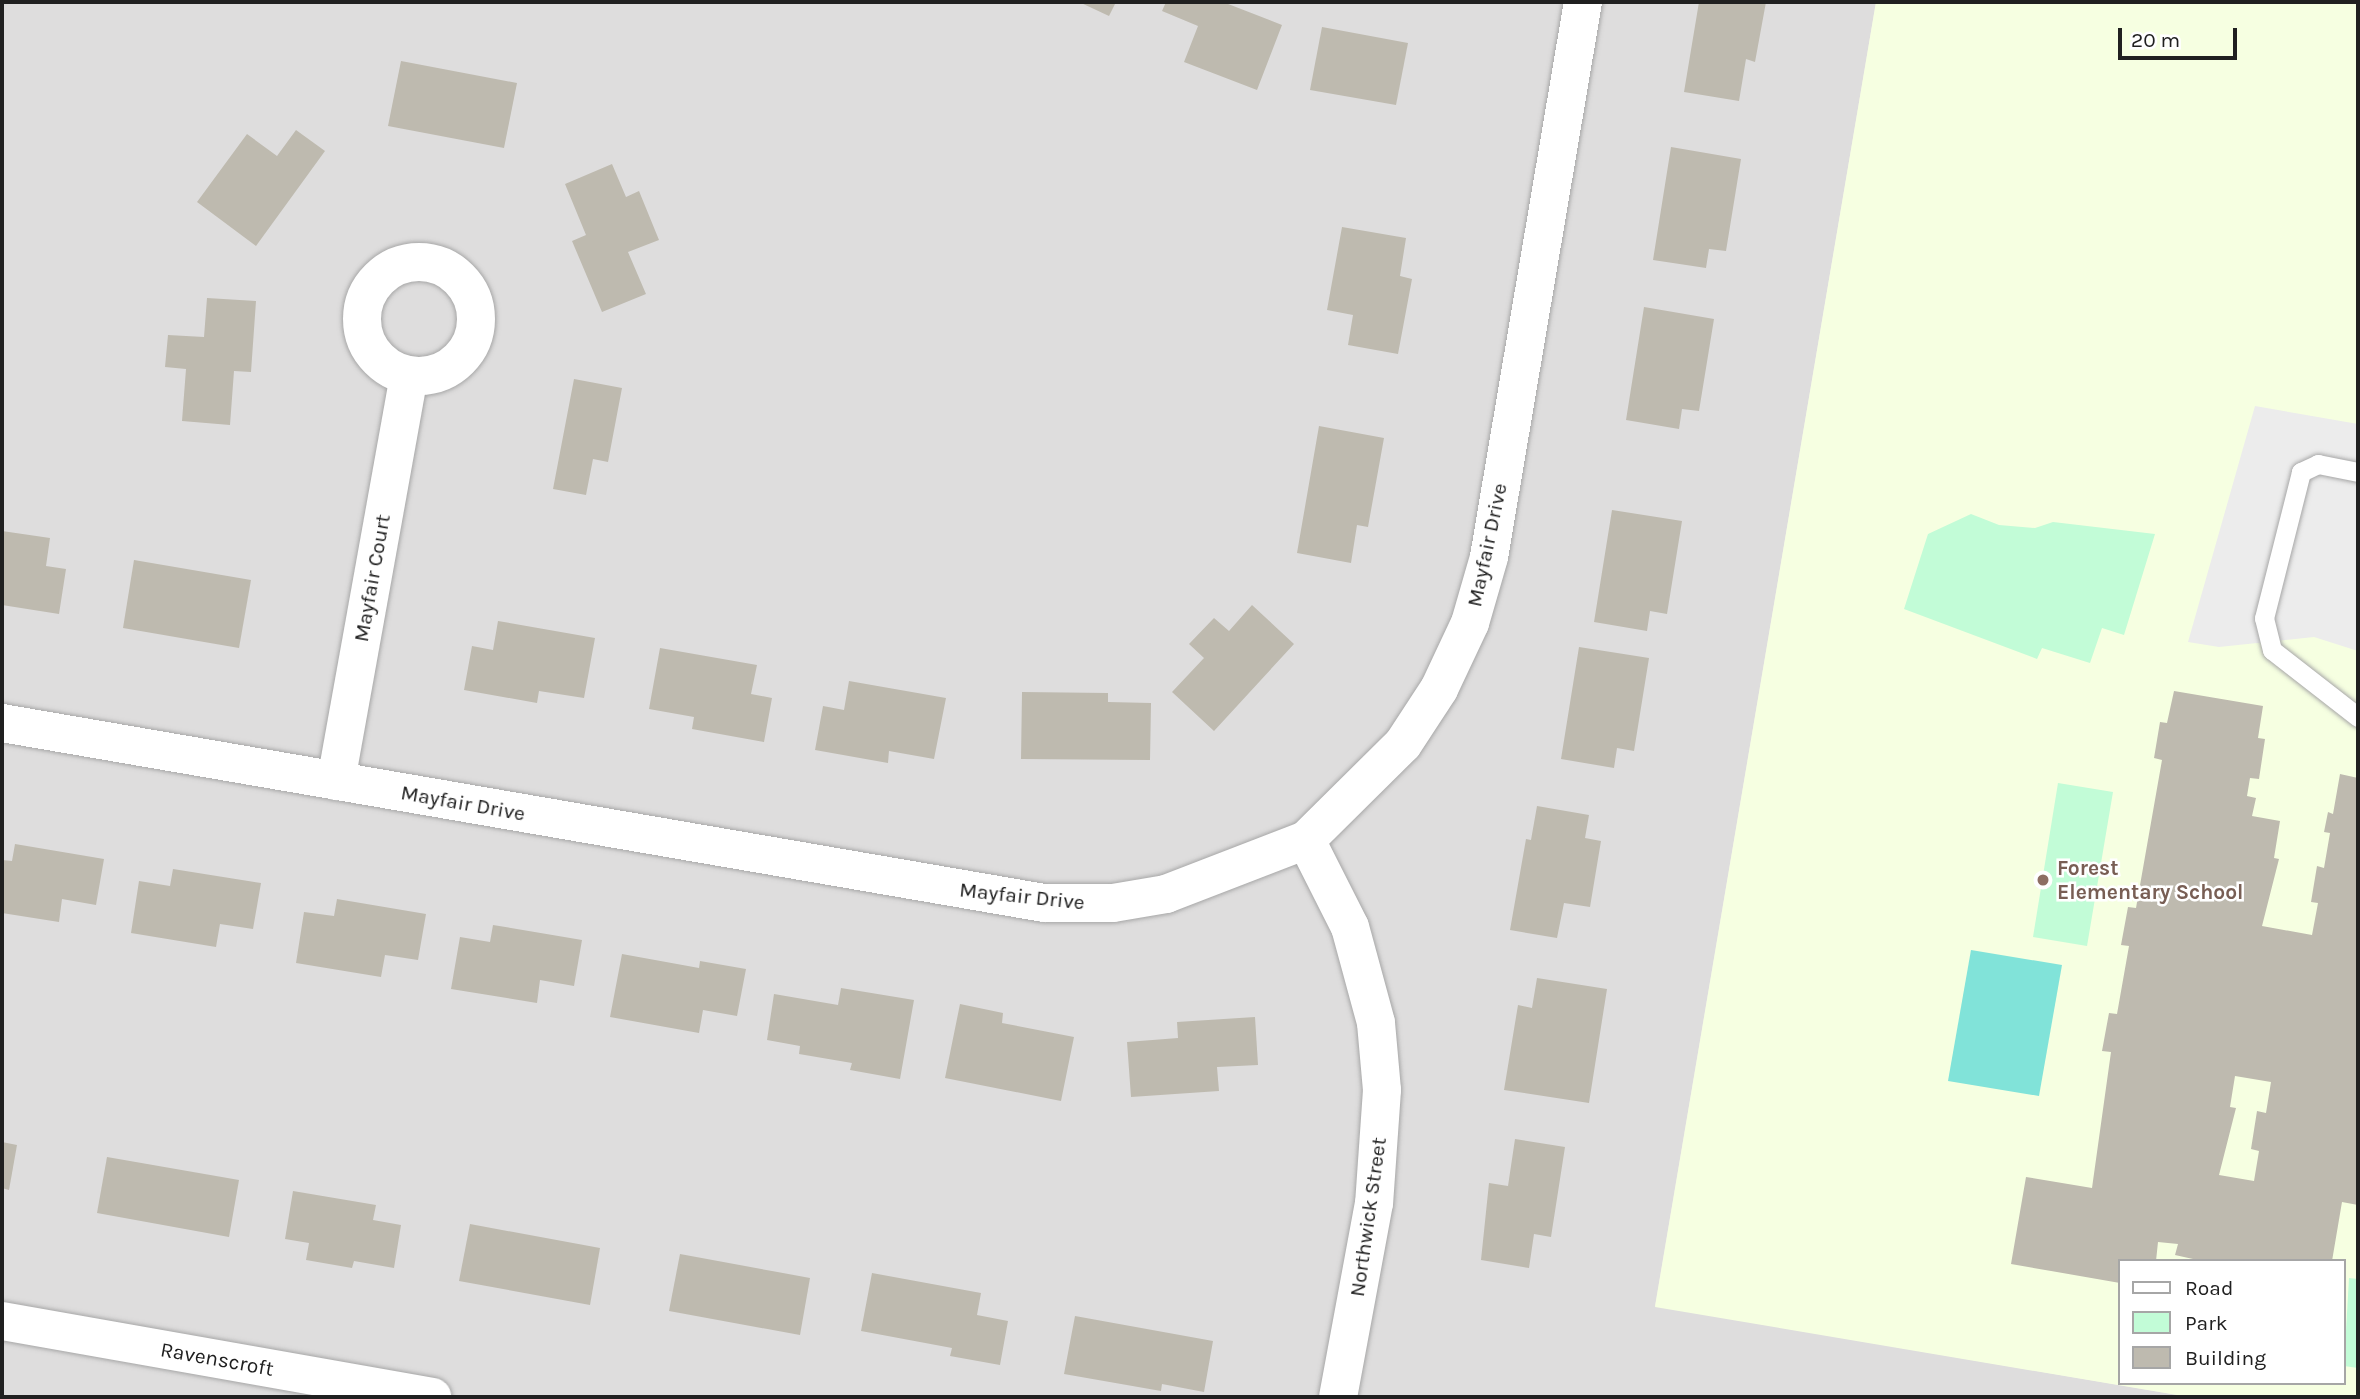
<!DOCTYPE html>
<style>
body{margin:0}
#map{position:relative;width:2360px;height:1399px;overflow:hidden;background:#f1f0e6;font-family:Karla,sans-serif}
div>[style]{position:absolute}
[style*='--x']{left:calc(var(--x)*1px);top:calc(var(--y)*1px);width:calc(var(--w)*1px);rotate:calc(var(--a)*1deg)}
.residential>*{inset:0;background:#dedddd}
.education>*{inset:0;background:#f6ffe1}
.park>*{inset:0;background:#c2fcd7}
.pitch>*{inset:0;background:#81e3d9}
.parking>*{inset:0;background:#ececec}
.building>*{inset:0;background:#bebaaf}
.roads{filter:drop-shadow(0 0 2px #a7a7a7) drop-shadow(0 0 2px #a7a7a7)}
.lane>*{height:19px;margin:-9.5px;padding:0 9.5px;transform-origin:9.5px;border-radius:9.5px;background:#fff}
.street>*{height:38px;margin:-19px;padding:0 19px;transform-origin:19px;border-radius:19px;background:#fff}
.street>.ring{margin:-19px;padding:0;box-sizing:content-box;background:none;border:38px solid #fff;border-radius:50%}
.dots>*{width:19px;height:19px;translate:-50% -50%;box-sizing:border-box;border:4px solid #fff;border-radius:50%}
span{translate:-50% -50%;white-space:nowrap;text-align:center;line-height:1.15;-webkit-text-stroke:5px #fff;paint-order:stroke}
.street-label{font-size:21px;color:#202020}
.education-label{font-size:21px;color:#785e54;font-weight:700}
.left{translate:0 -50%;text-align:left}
.frame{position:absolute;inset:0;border:4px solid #202020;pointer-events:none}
.legend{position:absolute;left:2118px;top:1259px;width:228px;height:126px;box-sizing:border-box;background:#fff;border:2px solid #a6a6a6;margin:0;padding:9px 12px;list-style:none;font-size:21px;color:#202020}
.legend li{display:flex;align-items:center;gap:14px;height:35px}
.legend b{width:35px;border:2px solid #a6a6a6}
.scale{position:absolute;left:2118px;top:28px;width:119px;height:32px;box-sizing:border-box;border:4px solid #202020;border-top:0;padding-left:9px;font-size:21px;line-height:24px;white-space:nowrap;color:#202020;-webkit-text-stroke:5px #fff;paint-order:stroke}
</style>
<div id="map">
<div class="residential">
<i style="clip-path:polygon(2px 2px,1876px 2px,1655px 1306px,2190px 1397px,2px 1397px)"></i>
</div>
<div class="education">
<i style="clip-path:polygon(evenodd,1876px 2px,2358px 2px,2358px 1397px,2189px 1397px,1655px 1307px,1876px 2px,2120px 1261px,2344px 1261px,2344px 1383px,2120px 1383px,2120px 1261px)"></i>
</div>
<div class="park">
<i style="clip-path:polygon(1971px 514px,1999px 525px,2035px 528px,2053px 522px,2155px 534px,2124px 635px,2102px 628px,2090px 663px,2042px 648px,2037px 659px,1904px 609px,1928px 534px)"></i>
<i style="clip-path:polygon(2058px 783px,2113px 792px,2087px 946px,2033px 937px)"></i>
<i style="clip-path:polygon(2349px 1278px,2358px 1279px,2358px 1368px,2344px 1366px)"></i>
</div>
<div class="pitch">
<i style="clip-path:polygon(1971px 950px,2062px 965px,2039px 1096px,1948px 1081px)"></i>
</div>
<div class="parking">
<i style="clip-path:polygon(2255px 406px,2358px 424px,2358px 651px,2314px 637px,2219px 647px,2188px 642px)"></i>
</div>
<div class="building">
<i style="clip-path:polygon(1079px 2px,1116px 2px,1109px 16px)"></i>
<i style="clip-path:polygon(1166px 2px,1223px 2px,1282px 25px,1257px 90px,1184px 62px,1198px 26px,1162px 11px)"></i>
<i style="clip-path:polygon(1699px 2px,1766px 2px,1755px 62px,1746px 59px,1739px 101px,1684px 92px)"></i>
<i style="clip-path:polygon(1322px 27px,1408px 43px,1396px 105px,1310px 90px)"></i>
<i style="clip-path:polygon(401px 61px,517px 83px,504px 148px,388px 126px)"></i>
<i style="clip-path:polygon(296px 130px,325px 151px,256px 246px,197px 202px,247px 134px,277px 156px)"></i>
<i style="clip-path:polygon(1671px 147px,1741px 159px,1726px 251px,1709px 249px,1706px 268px,1653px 260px)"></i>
<i style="clip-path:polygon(612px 164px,626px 197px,639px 191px,659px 240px,628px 252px,646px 294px,602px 312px,572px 241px,586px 235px,565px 184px)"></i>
<i style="clip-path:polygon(1342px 227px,1406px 238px,1400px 276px,1412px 279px,1398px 354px,1348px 345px,1353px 315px,1327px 310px)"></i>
<i style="clip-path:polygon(207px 298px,256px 301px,251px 372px,234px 371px,230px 425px,182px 421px,186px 369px,165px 367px,168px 335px,204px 337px)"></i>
<i style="clip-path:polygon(1644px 307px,1714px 319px,1699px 411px,1682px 409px,1679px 429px,1626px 420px)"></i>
<i style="clip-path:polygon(574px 379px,622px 388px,608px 462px,593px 459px,586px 495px,553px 489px)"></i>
<i style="clip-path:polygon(1319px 426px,1384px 438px,1368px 527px,1357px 525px,1351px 563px,1297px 553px)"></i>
<i style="clip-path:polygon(1612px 510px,1682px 521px,1667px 614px,1650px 611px,1647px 631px,1594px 622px)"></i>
<i style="clip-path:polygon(2px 531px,50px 538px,46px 566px,66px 569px,59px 614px,2px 605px)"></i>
<i style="clip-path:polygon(134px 560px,251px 580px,239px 648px,123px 628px)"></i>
<i style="clip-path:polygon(1252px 605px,1294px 644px,1214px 731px,1172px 692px,1204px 658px,1189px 644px,1214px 618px,1229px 631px)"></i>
<i style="clip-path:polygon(498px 621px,595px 638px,584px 698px,539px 691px,537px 703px,464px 690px,472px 646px,493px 650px)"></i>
<i style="clip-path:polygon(1579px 647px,1649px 658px,1634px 751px,1617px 748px,1614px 768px,1561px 759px)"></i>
<i style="clip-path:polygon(660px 648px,757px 665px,751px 694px,772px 698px,764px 742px,692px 729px,694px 717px,649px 709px)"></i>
<i style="clip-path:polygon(849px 681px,946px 698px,934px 759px,889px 751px,888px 763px,815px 750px,823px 706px,844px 710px)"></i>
<i style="clip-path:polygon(evenodd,2174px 691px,2263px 706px,2258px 738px,2265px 739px,2259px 779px,2250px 778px,2247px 796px,2256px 798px,2252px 816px,2280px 821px,2274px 858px,2279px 859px,2262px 926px,2312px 935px,2318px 903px,2311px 902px,2317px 866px,2324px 868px,2330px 833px,2324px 832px,2328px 812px,2333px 814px,2340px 774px,2358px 778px,2358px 1205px,2342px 1202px,2332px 1261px,2202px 1261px,2175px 1255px,2178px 1244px,2158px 1242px,2156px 1261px,2120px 1261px,2120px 1283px,2011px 1264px,2026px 1177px,2092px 1188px,2111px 1052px,2102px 1051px,2109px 1013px,2117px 1014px,2129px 946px,2121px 945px,2128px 907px,2136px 908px,2162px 760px,2154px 758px,2160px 722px,2167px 723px,2174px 691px,2235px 1076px,2271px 1082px,2266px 1113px,2257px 1111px,2251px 1149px,2259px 1151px,2254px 1181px,2219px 1175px,2236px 1108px,2230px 1107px,2235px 1076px)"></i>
<i style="clip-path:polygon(1022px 692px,1108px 693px,1108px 702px,1151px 703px,1150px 760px,1021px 759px)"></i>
<i style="clip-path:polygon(1537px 806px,1589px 815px,1585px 838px,1601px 841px,1590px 907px,1564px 903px,1557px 938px,1510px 930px,1526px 839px,1531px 840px)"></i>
<i style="clip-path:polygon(15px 844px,104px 859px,96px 905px,62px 899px,59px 922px,2px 913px,2px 860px,12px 861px)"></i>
<i style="clip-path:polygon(173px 869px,261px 883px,253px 929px,220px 924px,216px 947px,131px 933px,139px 881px,170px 886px)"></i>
<i style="clip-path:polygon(337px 899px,426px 914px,418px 960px,385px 955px,381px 977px,296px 963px,304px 912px,334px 916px)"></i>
<i style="clip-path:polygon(493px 925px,582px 940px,574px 986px,540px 980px,537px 1003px,451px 989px,460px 937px,490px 942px)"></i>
<i style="clip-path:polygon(622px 954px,699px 968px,700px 961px,746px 969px,737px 1016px,703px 1010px,699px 1033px,610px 1017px)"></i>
<i style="clip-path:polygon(1537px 978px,1607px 989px,1589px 1103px,1504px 1090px,1518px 1005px,1532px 1008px)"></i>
<i style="clip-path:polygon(841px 988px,914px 1000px,900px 1079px,850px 1070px,852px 1063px,799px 1054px,800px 1046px,767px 1040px,774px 994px,838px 1005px)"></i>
<i style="clip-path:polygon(960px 1004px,1003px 1013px,1002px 1023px,1074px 1037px,1061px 1101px,945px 1078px)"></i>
<i style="clip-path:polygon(1255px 1017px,1258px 1065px,1217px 1067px,1219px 1091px,1131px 1097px,1127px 1042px,1178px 1038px,1177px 1022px)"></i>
<i style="clip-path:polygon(1515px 1139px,1565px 1147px,1551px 1237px,1534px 1234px,1529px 1268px,1481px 1260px,1489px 1183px,1508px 1186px)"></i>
<i style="clip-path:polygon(2px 1142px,17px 1145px,9px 1190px,2px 1188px)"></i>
<i style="clip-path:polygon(107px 1157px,239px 1180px,229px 1237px,97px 1213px)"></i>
<i style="clip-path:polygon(293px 1191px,376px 1205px,373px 1220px,401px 1225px,394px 1268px,354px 1261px,352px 1268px,306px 1260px,309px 1243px,285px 1239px)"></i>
<i style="clip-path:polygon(470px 1224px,600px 1248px,590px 1305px,459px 1281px)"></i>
<i style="clip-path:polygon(680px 1254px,810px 1278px,800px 1335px,669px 1311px)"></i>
<i style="clip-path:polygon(872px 1273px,981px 1293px,977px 1315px,1008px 1321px,1000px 1365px,950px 1356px,952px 1348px,861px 1331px)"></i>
<i style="clip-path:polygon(1075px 1316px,1213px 1341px,1204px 1392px,1162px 1384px,1161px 1391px,1064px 1374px)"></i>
</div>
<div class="roads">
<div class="lane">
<i style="--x:2358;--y:472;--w:41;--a:-168.7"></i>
<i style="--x:2318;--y:464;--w:19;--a:155"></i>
<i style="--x:2301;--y:472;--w:151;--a:104.2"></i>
<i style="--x:2264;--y:618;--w:33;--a:76"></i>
<i style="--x:2272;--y:650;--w:109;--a:37.9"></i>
</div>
<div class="street">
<i class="ring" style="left:362px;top:262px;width:76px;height:76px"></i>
<i style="--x:2;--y:723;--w:1057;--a:9.8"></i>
<i style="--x:1044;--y:903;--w:69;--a:0"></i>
<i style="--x:1113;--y:903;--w:54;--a:-9.6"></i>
<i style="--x:1166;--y:894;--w:150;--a:-21.1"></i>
<i style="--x:1306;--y:840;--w:136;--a:-44.7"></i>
<i style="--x:1403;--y:744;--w:66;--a:-56.8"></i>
<i style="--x:1439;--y:689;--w:73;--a:-64.8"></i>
<i style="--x:1470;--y:623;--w:69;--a:-73.9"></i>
<i style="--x:1489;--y:557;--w:563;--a:-80.39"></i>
<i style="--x:336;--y:781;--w:412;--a:-79.8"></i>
<i style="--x:1306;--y:840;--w:97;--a:63.2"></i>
<i style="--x:1350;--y:927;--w:99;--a:74.8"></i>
<i style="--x:1376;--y:1023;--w:67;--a:84.9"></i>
<i style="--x:1382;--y:1090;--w:113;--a:94"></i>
<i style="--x:1374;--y:1203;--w:197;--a:100.5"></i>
<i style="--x:2;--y:1321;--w:437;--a:10"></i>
</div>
</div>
<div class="dots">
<i style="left:2043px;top:880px;background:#8d6e63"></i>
</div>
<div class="street-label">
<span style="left:1487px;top:545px;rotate:-78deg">Mayfair Drive</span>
<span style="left:372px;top:578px;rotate:-80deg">Mayfair Court</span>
<span style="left:463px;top:803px;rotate:10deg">Mayfair Drive</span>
<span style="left:1022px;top:896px;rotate:6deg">Mayfair Drive</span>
<span style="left:1368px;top:1217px;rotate:-82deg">Northwick Street</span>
<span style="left:217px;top:1359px;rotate:10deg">Ravenscroft</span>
</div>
<div class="education-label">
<span class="left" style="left:2057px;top:880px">Forest<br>Elementary School</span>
</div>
<div class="frame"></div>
<ul class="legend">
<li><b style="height:9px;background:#fff"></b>Road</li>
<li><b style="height:19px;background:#c2fcd7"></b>Park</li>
<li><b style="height:19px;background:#bebaaf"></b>Building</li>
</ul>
<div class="scale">20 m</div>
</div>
